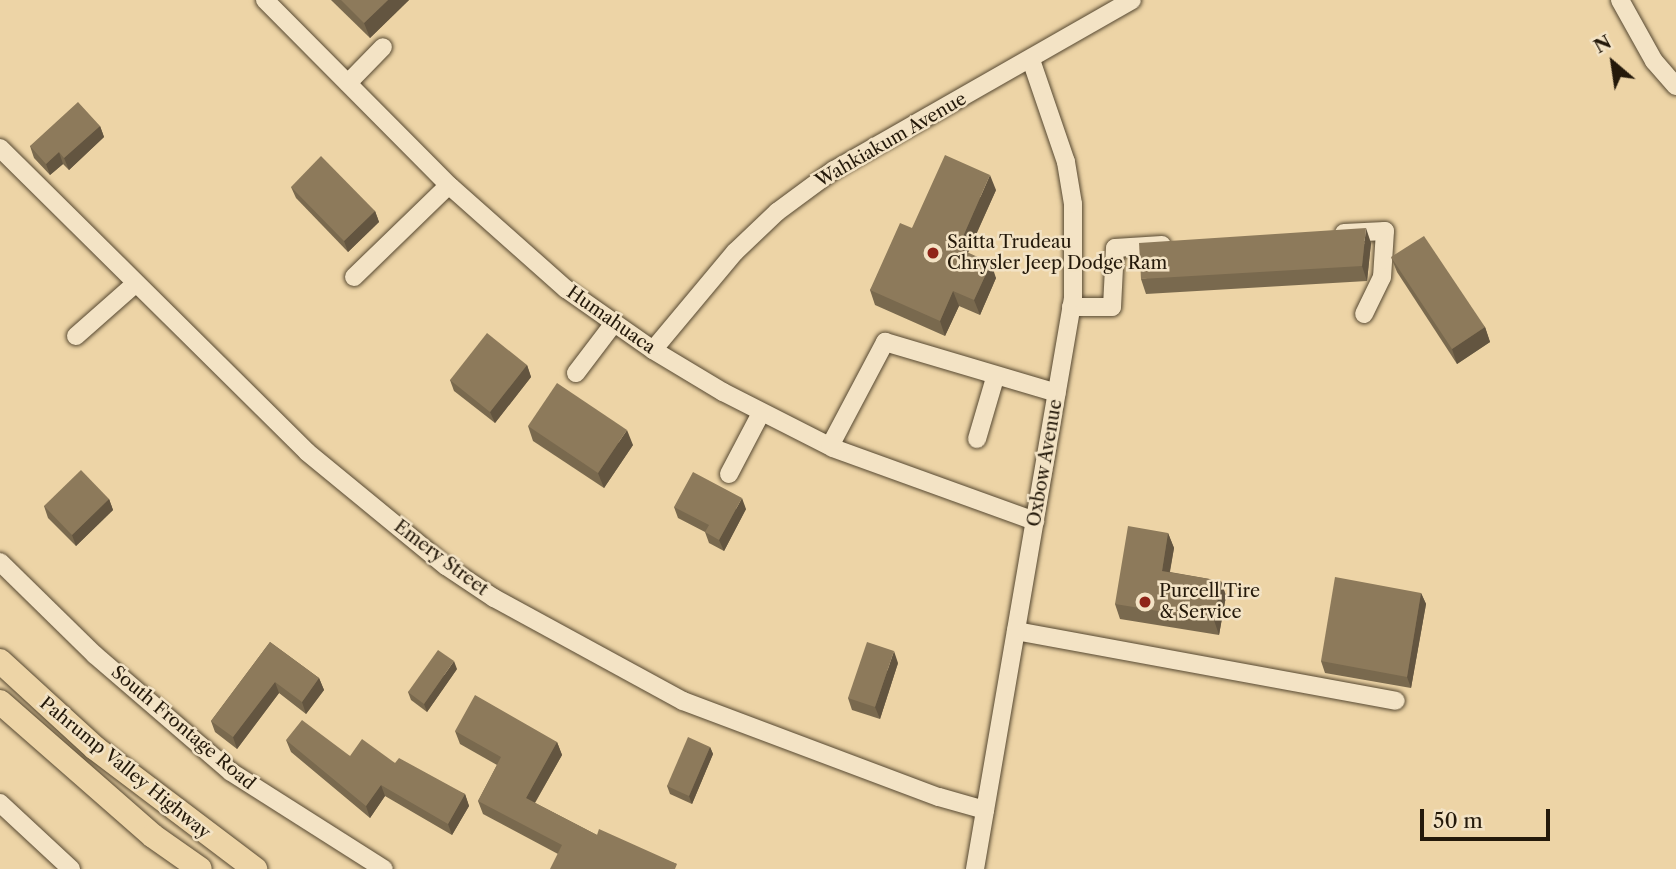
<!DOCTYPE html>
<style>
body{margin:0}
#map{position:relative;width:1676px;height:869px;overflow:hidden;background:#edd4a6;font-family:"Libre Caslon Text",serif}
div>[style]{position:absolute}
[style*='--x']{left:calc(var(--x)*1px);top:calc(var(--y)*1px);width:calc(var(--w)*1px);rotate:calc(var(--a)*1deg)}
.roads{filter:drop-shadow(0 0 2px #564831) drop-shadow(0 0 2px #564831)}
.minor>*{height:18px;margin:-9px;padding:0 9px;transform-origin:9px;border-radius:9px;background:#f3e3c5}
.highway>*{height:24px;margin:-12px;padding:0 12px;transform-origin:12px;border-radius:12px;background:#edd4a6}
.wall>*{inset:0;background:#79694e}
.shaded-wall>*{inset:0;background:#635540}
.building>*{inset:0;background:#8d7a5b}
.dots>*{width:19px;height:19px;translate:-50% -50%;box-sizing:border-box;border:4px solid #f3e3c5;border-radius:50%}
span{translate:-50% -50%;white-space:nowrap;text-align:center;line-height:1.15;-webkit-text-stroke:5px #f3e3c5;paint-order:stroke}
.street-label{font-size:18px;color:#24190a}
.poi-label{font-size:18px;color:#24190a}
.left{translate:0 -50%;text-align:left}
.north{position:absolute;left:1578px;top:28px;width:70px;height:70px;-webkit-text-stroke:5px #f3e3c5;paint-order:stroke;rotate:331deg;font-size:19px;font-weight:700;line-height:28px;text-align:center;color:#24190a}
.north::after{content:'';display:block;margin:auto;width:24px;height:32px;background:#24190a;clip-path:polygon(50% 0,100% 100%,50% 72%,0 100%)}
.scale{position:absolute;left:1420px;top:809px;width:130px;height:32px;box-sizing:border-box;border:4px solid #24190a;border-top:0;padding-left:9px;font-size:21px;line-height:24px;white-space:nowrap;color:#24190a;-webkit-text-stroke:5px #f3e3c5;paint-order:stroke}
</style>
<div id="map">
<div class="roads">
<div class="minor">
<i style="--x:265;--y:0;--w:264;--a:45.2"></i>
<i style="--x:451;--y:187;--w:154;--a:41.6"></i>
<i style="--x:566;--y:289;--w:106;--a:35"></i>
<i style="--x:653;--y:350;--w:82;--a:31"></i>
<i style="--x:723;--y:392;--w:123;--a:27"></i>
<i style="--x:833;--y:448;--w:215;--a:19.9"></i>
<i style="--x:1620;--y:0;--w:70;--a:60.9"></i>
<i style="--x:1654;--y:61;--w:33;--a:49"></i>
<i style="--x:348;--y:83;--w:50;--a:-45.8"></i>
<i style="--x:0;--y:148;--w:432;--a:44.7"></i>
<i style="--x:307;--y:452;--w:180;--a:39.4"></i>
<i style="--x:446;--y:566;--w:58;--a:33.7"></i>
<i style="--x:494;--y:598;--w:215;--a:28.6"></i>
<i style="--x:683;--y:701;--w:273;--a:20.6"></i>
<i style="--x:939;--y:797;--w:48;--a:15.8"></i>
<i style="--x:1344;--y:233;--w:41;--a:-2.8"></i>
<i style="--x:1385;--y:231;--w:46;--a:93.7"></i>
<i style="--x:1382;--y:277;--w:41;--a:115.9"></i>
<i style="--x:354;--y:277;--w:132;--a:-44.1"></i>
<i style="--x:1071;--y:307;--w:41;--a:0"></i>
<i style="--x:1112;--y:307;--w:59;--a:-87.1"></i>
<i style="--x:1115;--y:248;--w:47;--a:-3.7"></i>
<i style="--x:76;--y:336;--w:79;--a:-41.4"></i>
<i style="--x:653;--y:350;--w:128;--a:-50.1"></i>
<i style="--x:735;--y:252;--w:58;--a:-43.6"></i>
<i style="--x:777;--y:212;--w:71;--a:-36.4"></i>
<i style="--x:834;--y:170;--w:343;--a:-29.7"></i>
<i style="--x:576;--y:373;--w:63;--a:-52.8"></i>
<i style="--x:977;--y:439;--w:64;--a:-73.6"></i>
<i style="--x:830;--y:446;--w:118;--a:-62.1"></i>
<i style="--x:885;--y:342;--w:179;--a:16.5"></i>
<i style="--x:729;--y:474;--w:69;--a:-62.3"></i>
<i style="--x:0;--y:562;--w:133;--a:44.4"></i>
<i style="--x:95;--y:655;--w:179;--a:40.7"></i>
<i style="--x:231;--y:772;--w:181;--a:32.4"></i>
<i style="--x:1016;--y:631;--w:386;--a:10.4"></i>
<i style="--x:0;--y:803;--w:97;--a:42.9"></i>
<i style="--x:975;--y:869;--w:579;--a:-80.26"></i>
<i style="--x:1073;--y:298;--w:94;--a:-90"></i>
<i style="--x:1073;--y:204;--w:43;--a:-99.5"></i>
<i style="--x:1066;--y:162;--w:108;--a:-108.9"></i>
</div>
<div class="highway">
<i style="--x:0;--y:661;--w:129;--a:42.5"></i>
<i style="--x:95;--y:748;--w:201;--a:37.1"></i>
<i style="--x:0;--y:702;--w:203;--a:41.2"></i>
<i style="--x:153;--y:836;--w:57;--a:35.1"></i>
</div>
</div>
<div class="wall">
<i style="clip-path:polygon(331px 0,409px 0,370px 38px)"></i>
<i style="clip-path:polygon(100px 126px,104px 137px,69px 170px,63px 164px,50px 175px,34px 158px,30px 146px)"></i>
<i style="clip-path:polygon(291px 187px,375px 211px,379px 222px,348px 252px,296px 198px)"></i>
<i style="clip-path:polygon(996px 190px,968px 253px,996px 278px,980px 315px,959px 306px,945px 336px,875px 305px,870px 290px,912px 228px)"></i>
<i style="clip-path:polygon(1371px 243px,1367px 281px,1146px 294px,1141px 279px)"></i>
<i style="clip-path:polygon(1391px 257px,1485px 327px,1490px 342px,1457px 364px,1397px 272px)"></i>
<i style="clip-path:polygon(527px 365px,531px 377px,495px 423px,454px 391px,450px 380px)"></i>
<i style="clip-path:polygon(528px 426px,633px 445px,604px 488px,533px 441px)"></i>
<i style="clip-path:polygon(109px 499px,113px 510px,76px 546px,48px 518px,44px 506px)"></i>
<i style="clip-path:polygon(674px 507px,746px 509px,724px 551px,709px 543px,705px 532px,678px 518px)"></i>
<i style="clip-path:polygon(1168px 533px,1174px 548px,1170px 572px,1221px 581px,1226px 596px,1219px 635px,1120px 619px,1115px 604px)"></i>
<i style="clip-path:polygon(1421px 593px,1426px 604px,1411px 688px,1325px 673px,1321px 661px)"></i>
<i style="clip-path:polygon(270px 642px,319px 678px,324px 690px,306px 714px,279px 693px,237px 749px,215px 732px,211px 721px)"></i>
<i style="clip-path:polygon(898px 663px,880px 719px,852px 710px,848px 698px)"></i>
<i style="clip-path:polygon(457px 669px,427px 712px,411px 700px,408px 692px)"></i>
<i style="clip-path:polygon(455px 731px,557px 742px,562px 755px,535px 803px,597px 835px,677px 864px,558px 854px,483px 814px,478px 801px,497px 765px,460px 744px)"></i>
<i style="clip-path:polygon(286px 740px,350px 756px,395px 763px,465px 794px,469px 806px,452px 835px,385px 796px,370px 818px,291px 752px)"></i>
<i style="clip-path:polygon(710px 747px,713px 754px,692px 804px,670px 794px,667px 786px)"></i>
</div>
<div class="shaded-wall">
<i style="clip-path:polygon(388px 0,409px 0,370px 38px,364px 23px)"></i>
<i style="clip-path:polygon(100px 126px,104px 137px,69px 170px,64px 158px)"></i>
<i style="clip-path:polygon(59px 152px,63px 164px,50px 175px,46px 164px)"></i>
<i style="clip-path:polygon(990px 175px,996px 190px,963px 263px,958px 248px)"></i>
<i style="clip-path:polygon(375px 211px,379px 222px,348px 252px,344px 241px)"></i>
<i style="clip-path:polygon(1366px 228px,1371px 243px,1367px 281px,1362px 266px)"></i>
<i style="clip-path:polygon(991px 263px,996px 278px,980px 315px,974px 300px)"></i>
<i style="clip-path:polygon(953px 291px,959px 306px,945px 336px,940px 321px)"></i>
<i style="clip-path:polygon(1485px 327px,1490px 342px,1457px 364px,1452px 349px)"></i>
<i style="clip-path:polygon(527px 365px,531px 377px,495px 423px,490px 412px)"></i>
<i style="clip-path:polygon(627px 430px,633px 445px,604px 488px,598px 473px)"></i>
<i style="clip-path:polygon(742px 498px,746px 509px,724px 551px,719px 540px)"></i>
<i style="clip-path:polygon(109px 499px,113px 510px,76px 546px,72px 535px)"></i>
<i style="clip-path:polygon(1168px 533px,1174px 548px,1167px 586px,1162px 571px)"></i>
<i style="clip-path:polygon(1221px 581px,1226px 596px,1219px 635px,1214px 620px)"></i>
<i style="clip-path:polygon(1421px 593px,1426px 604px,1411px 688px,1407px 677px)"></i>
<i style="clip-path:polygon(894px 651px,898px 663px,880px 719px,875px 707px)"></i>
<i style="clip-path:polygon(454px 661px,457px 669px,427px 712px,424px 704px)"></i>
<i style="clip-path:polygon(319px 678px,324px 690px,306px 714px,302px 702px)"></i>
<i style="clip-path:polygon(275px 682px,279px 693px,237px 749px,233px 737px)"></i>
<i style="clip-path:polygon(557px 742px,562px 755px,530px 811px,526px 798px)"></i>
<i style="clip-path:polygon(710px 747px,713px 754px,692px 804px,689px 796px)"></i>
<i style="clip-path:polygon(381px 785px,385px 796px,370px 818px,366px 806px)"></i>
<i style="clip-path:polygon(465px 794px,469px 806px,452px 835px,448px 824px)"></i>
</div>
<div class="building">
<i style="clip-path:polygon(341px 0,388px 0,364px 23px)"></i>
<i style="clip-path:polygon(78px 102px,100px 126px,64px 158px,59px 152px,46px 164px,30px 146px)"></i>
<i style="clip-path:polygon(945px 155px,990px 175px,958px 248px,991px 263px,974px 300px,953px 291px,940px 321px,870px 290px,900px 223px,912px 228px)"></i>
<i style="clip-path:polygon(321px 156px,375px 211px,344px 241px,291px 187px)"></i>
<i style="clip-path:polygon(1366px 228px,1362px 266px,1141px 279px,1139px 243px)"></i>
<i style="clip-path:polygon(1424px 236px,1485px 327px,1452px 349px,1391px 257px)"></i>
<i style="clip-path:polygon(487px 333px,527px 365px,490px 412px,450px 380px)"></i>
<i style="clip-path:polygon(557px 383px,627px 430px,598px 473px,528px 426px)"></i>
<i style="clip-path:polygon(81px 470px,109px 499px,72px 535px,44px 506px)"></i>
<i style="clip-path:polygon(693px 472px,742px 498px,719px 540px,705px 532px,709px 525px,674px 507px)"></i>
<i style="clip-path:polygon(1128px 526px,1168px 533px,1162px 571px,1221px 581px,1214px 620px,1115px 604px)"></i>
<i style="clip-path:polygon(1335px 577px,1421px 593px,1407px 677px,1321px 661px)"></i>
<i style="clip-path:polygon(270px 642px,319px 678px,302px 702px,275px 682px,233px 737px,211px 721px)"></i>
<i style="clip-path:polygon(867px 642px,894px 651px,875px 707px,848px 698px)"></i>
<i style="clip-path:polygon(438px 650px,454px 661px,424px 704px,408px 692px)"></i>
<i style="clip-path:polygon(475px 695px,557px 742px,526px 798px,597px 835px,599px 829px,677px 864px,675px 869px,550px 869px,562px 845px,478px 801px,501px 757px,455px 731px)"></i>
<i style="clip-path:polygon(302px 720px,350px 756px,362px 739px,395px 763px,399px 758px,465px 794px,448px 824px,381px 785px,366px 806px,286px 740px)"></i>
<i style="clip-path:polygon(688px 737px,710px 747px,689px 796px,667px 786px)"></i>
</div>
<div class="dots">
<i style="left:933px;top:253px;background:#8f2418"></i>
<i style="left:1145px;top:602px;background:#8f2418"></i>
</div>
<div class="street-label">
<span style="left:891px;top:140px;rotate:-30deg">Wahkiakum Avenue</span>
<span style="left:611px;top:320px;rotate:35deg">Humahuaca</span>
<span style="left:1045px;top:463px;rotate:-80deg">Oxbow Avenue</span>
<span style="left:441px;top:558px;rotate:37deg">Emery Street</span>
<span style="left:183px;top:728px;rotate:40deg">South Frontage Road</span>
<span style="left:125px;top:768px;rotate:39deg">Pahrump Valley Highway</span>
</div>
<div class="poi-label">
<span class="left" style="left:947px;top:253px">Saitta Trudeau<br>Chrysler Jeep Dodge Ram</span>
<span class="left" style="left:1159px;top:602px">Purcell Tire<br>&amp; Service</span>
</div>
<div class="north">N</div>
<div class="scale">50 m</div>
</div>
